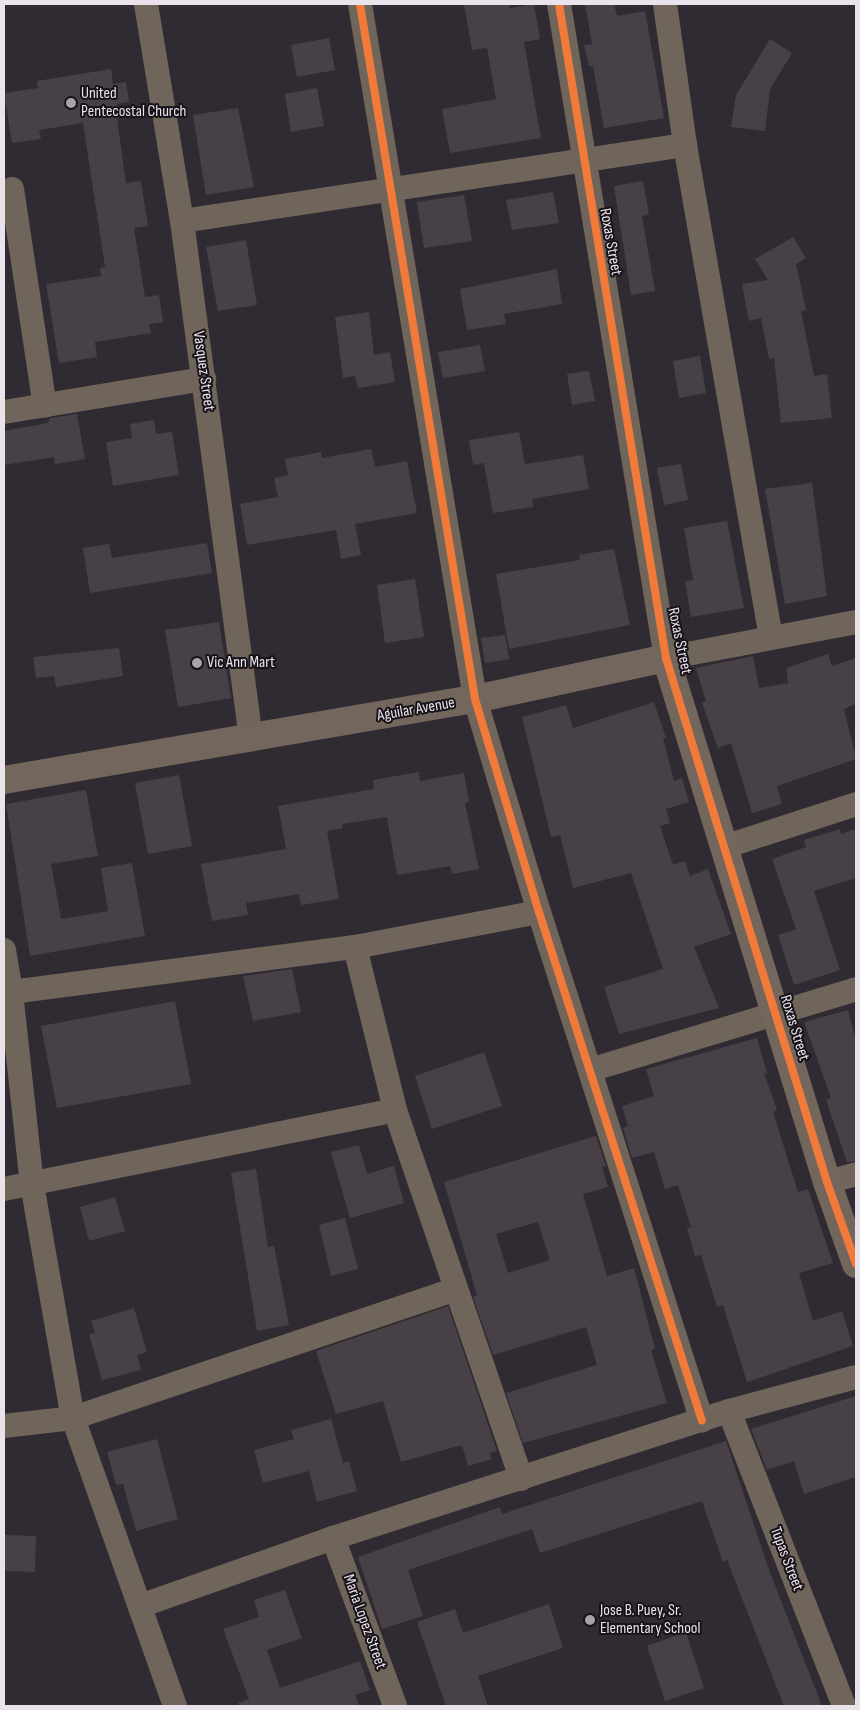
<!DOCTYPE html>
<style>
body{margin:0}
#map{position:relative;width:860px;height:1710px;overflow:hidden;background:#302a32;font-family:"Sofia Sans Condensed",sans-serif}
div>[style]{position:absolute}
[style*='--x']{left:calc(var(--x)*1px);top:calc(var(--y)*1px);width:calc(var(--w)*1px);rotate:calc(var(--a)*1deg)}
.building>*{inset:0;background:#474147}
.street>*{height:24px;margin:-12px;padding:0 12px;transform-origin:12px;border-radius:12px;background:#70655a}
.secondary>*{height:28px;margin:-14px;padding:0 14px;transform-origin:14px;border-radius:14px;background:#73665c}
.cycleway>*{height:8px;margin:-4px;padding:0 4px;transform-origin:4px;border-radius:4px;background:#f17a3a}
.dots>*{width:14px;height:14px;translate:-50% -50%;box-sizing:border-box;border:2px solid #171218;border-radius:50%}
span{translate:-50% -50%;white-space:nowrap;text-align:center;line-height:1.15;-webkit-text-stroke:4px #171218;paint-order:stroke}
.poi-label{font-size:16px;color:#eae3ec}
.left{translate:0 -50%;text-align:left}
.street-label{font-size:16px;color:#eae3ec}
.frame{position:absolute;inset:0;border:5px solid #eae3ec;pointer-events:none}
</style>
<div id="map">
<div class="building">
<i style="clip-path:polygon(464px 4px,510px 4px,510px 8px,534px 4px,540px 39px,524px 42px,541px 138px,450px 153px,442px 109px,496px 99px,487px 48px,472px 50px)"></i>
<i style="clip-path:polygon(585px 4px,614px 4px,617px 16px,645px 11px,664px 118px,604px 128px,593px 66px,589px 66px,584px 45px,592px 44px)"></i>
<i style="clip-path:polygon(329px 38px,335px 70px,297px 77px,291px 45px)"></i>
<i style="clip-path:polygon(770px 39px,792px 53px,770px 89px,765px 131px,731px 127px,736px 95px)"></i>
<i style="clip-path:polygon(111px 69px,113px 84px,126px 82px,129px 102px,117px 104px,117px 118px,126px 183px,141px 181px,148px 226px,134px 228px,145px 297px,159px 295px,163px 322px,149px 324px,151px 333px,95px 342px,97px 357px,59px 363px,46px 284px,101px 276px,100px 268px,105px 267px,83px 123px,39px 130px,41px 139px,12px 143px,4px 93px,38px 88px,37px 81px)"></i>
<i style="clip-path:polygon(317px 88px,324px 126px,291px 132px,285px 94px)"></i>
<i style="clip-path:polygon(238px 108px,254px 187px,206px 195px,193px 115px)"></i>
<i style="clip-path:polygon(643px 181px,649px 215px,642px 216px,655px 291px,631px 295px,614px 186px)"></i>
<i style="clip-path:polygon(553px 192px,559px 223px,512px 230px,506px 200px)"></i>
<i style="clip-path:polygon(464px 195px,472px 241px,424px 248px,417px 202px)"></i>
<i style="clip-path:polygon(793px 237px,806px 258px,796px 264px,806px 310px,801px 311px,814px 376px,827px 374px,832px 418px,781px 423px,774px 358px,769px 359px,761px 318px,749px 321px,742px 284px,768px 280px,755px 259px)"></i>
<i style="clip-path:polygon(246px 240px,257px 305px,218px 311px,206px 247px)"></i>
<i style="clip-path:polygon(557px 269px,562px 304px,504px 314px,506px 324px,467px 330px,460px 289px)"></i>
<i style="clip-path:polygon(369px 312px,374px 355px,390px 352px,395px 382px,358px 388px,355px 376px,343px 378px,335px 317px)"></i>
<i style="clip-path:polygon(480px 345px,485px 371px,443px 378px,438px 352px)"></i>
<i style="clip-path:polygon(700px 356px,706px 393px,679px 398px,673px 361px)"></i>
<i style="clip-path:polygon(589px 371px,595px 401px,572px 405px,567px 374px)"></i>
<i style="clip-path:polygon(77px 414px,85px 459px,55px 464px,54px 457px,4px 465px,4px 431px,48px 423px,50px 418px)"></i>
<i style="clip-path:polygon(154px 420px,156px 434px,172px 432px,179px 475px,113px 486px,106px 442px,132px 438px,130px 424px)"></i>
<i style="clip-path:polygon(519px 432px,525px 464px,583px 455px,589px 489px,532px 499px,533px 507px,493px 513px,484px 463px,473px 465px,469px 440px)"></i>
<i style="clip-path:polygon(371px 449px,375px 467px,407px 461px,417px 513px,355px 524px,361px 555px,341px 559px,336px 530px,247px 545px,240px 504px,278px 497px,274px 478px,288px 475px,285px 459px,321px 452px,322px 458px)"></i>
<i style="clip-path:polygon(681px 464px,688px 500px,664px 505px,657px 468px)"></i>
<i style="clip-path:polygon(812px 483px,827px 596px,785px 604px,765px 489px)"></i>
<i style="clip-path:polygon(727px 521px,744px 608px,691px 617px,685px 581px,693px 580px,684px 528px)"></i>
<i style="clip-path:polygon(207px 543px,212px 573px,90px 593px,83px 548px,109px 544px,112px 558px)"></i>
<i style="clip-path:polygon(614px 549px,630px 625px,509px 649px,496px 574px,580px 560px,579px 555px)"></i>
<i style="clip-path:polygon(415px 579px,424px 637px,385px 643px,377px 585px)"></i>
<i style="clip-path:polygon(219px 622px,231px 698px,178px 707px,165px 630px)"></i>
<i style="clip-path:polygon(505px 635px,509px 659px,485px 663px,481px 638px)"></i>
<i style="clip-path:polygon(119px 648px,123px 676px,56px 687px,54px 676px,36px 678px,33px 657px)"></i>
<i style="clip-path:polygon(828px 654px,832px 666px,856px 658px,856px 704px,844px 709px,856px 759px,777px 786px,782px 804px,752px 813px,731px 743px,718px 748px,702px 703px,706px 701px,696px 668px,753px 656px,759px 688px,788px 683px,786px 668px)"></i>
<i style="clip-path:polygon(654px 702px,666px 738px,663px 738px,674px 781px,682px 778px,689px 802px,666px 809px,670px 823px,660px 826px,673px 865px,685px 861px,690px 876px,708px 869px,731px 934px,694px 947px,719px 1008px,619px 1034px,604px 987px,663px 969px,631px 873px,573px 888px,560px 835px,551px 837px,522px 717px,566px 705px,573px 728px)"></i>
<i style="clip-path:polygon(419px 772px,420px 781px,464px 773px,469px 802px,465px 803px,479px 869px,452px 874px,450px 866px,397px 875px,387px 817px,342px 824px,343px 828px,327px 831px,339px 899px,301px 905px,299px 894px,246px 903px,248px 915px,212px 921px,201px 864px,286px 849px,278px 806px,374px 789px,373px 780px)"></i>
<i style="clip-path:polygon(179px 775px,192px 846px,148px 854px,135px 783px)"></i>
<i style="clip-path:polygon(86px 790px,98px 856px,51px 864px,61px 919px,108px 911px,101px 868px,132px 863px,145px 936px,30px 956px,6px 804px)"></i>
<i style="clip-path:polygon(840px 829px,841px 834px,856px 829px,856px 878px,814px 891px,840px 970px,794px 985px,778px 935px,796px 929px,772px 859px,806px 847px,804px 840px)"></i>
<i style="clip-path:polygon(292px 969px,301px 1012px,253px 1021px,243px 976px)"></i>
<i style="clip-path:polygon(175px 1001px,191px 1084px,57px 1108px,41px 1026px)"></i>
<i style="clip-path:polygon(848px 1010px,856px 1041px,856px 1161px,847px 1162px,826px 1100px,831px 1098px,804px 1022px)"></i>
<i style="clip-path:polygon(757px 1038px,767px 1073px,764px 1073px,777px 1110px,773px 1112px,798px 1192px,808px 1189px,833px 1263px,799px 1273px,813px 1321px,842px 1311px,853px 1346px,747px 1382px,723px 1305px,717px 1307px,701px 1255px,695px 1256px,687px 1228px,691px 1227px,678px 1185px,665px 1189px,654px 1152px,632px 1158px,623px 1128px,628px 1126px,622px 1106px,654px 1096px,646px 1069px)"></i>
<i style="clip-path:polygon(484px 1052px,502px 1106px,432px 1129px,415px 1076px)"></i>
<i style="clip-path:polygon(evenodd,596px 1136px,606px 1166px,602px 1167px,608px 1187px,583px 1194px,607px 1276px,634px 1268px,655px 1349px,651px 1350px,667px 1403px,523px 1443px,506px 1393px,597px 1365px,586px 1327px,493px 1355px,473px 1297px,477px 1295px,444px 1182px,596px 1136px,538px 1222px,550px 1260px,508px 1273px,496px 1234px,538px 1222px)"></i>
<i style="clip-path:polygon(359px 1145px,367px 1174px,394px 1166px,404px 1203px,350px 1218px,331px 1152px)"></i>
<i style="clip-path:polygon(256px 1169px,268px 1247px,274px 1246px,289px 1325px,257px 1331px,231px 1173px)"></i>
<i style="clip-path:polygon(115px 1197px,125px 1231px,89px 1241px,80px 1207px)"></i>
<i style="clip-path:polygon(345px 1218px,358px 1269px,331px 1276px,319px 1225px)"></i>
<i style="clip-path:polygon(448px 1306px,497px 1451px,490px 1453px,492px 1459px,468px 1466px,462px 1445px,401px 1462px,383px 1401px,336px 1414px,316px 1351px)"></i>
<i style="clip-path:polygon(134px 1308px,147px 1352px,137px 1355px,141px 1370px,102px 1380px,89px 1334px,95px 1333px,91px 1321px)"></i>
<i style="clip-path:polygon(856px 1396px,856px 1477px,804px 1494px,794px 1461px,767px 1470px,751px 1429px)"></i>
<i style="clip-path:polygon(331px 1419px,343px 1463px,349px 1461px,357px 1491px,317px 1502px,309px 1471px,263px 1483px,254px 1450px,294px 1439px,291px 1430px)"></i>
<i style="clip-path:polygon(157px 1439px,178px 1519px,136px 1531px,123px 1484px,116px 1485px,107px 1452px)"></i>
<i style="clip-path:polygon(726px 1441px,768px 1567px,822px 1706px,784px 1706px,727px 1560px,723px 1562px,702px 1501px,540px 1553px,532px 1529px,408px 1570px,423px 1616px,382px 1629px,358px 1557px,500px 1507px,502px 1514px)"></i>
<i style="clip-path:polygon(4px 1535px,36px 1536px,35px 1572px,4px 1571px)"></i>
<i style="clip-path:polygon(285px 1590px,302px 1638px,267px 1650px,280px 1688px,360px 1661px,370px 1690px,355px 1695px,359px 1706px,239px 1706px,238px 1703px,249px 1699px,223px 1629px,259px 1617px,254px 1600px)"></i>
<i style="clip-path:polygon(549px 1604px,563px 1648px,478px 1676px,488px 1706px,446px 1706px,417px 1622px,455px 1609px,463px 1633px)"></i>
<i style="clip-path:polygon(686px 1632px,704px 1688px,665px 1701px,647px 1646px)"></i>
</div>
<div class="street">
<i style="--x:146;--y:4;--w:220;--a:80.6"></i>
<i style="--x:182;--y:221;--w:523;--a:82.41"></i>
<i style="--x:360;--y:4;--w:704;--a:80.6"></i>
<i style="--x:475;--y:699;--w:222;--a:73.3"></i>
<i style="--x:539;--y:912;--w:534;--a:72.24"></i>
<i style="--x:559;--y:4;--w:663;--a:80.71"></i>
<i style="--x:666;--y:658;--w:193;--a:-10.7"></i>
<i style="--x:665;--y:4;--w:142;--a:81.9"></i>
<i style="--x:685;--y:145;--w:498;--a:80.1"></i>
<i style="--x:12;--y:189;--w:219;--a:81.4"></i>
<i style="--x:182;--y:221;--w:509;--a:-8.59"></i>
<i style="--x:4;--y:412;--w:203;--a:-9.4"></i>
<i style="--x:724;--y:847;--w:139;--a:-18"></i>
<i style="--x:355;--y:947;--w:168;--a:76.2"></i>
<i style="--x:395;--y:1110;--w:390;--a:71.1"></i>
<i style="--x:4;--y:950;--w:43;--a:80.5"></i>
<i style="--x:11;--y:992;--w:193;--a:83.8"></i>
<i style="--x:32;--y:1184;--w:238;--a:80.1"></i>
<i style="--x:73;--y:1418;--w:306;--a:70.5"></i>
<i style="--x:4;--y:993;--w:354;--a:-7.5"></i>
<i style="--x:355;--y:947;--w:187;--a:-10.8"></i>
<i style="--x:590;--y:1070;--w:278;--a:-16.9"></i>
<i style="--x:827;--y:1182;--w:30;--a:-15"></i>
<i style="--x:4;--y:1189;--w:399;--a:-11.4"></i>
<i style="--x:729;--y:1411;--w:317;--a:68.7"></i>
<i style="--x:4;--y:1426;--w:69;--a:-6.6"></i>
<i style="--x:73;--y:1418;--w:404;--a:-18.6"></i>
<i style="--x:333;--y:1538;--w:179;--a:69.7"></i>
<i style="--x:140;--y:1606;--w:205;--a:-19.4"></i>
<i style="--x:333;--y:1538;--w:416;--a:-17.8"></i>
<i style="--x:729;--y:1411;--w:131;--a:-15"></i>
</div>
<div class="secondary">
<i style="--x:4;--y:780;--w:478;--a:-9.8"></i>
<i style="--x:475;--y:699;--w:195;--a:-12.1"></i>
<i style="--x:666;--y:658;--w:548;--a:72.92"></i>
<i style="--x:827;--y:1182;--w:87;--a:70.5"></i>
</div>
<div class="cycleway">
<i style="--x:360;--y:4;--w:704;--a:80.6"></i>
<i style="--x:475;--y:699;--w:222;--a:73.3"></i>
<i style="--x:539;--y:912;--w:534;--a:72.24"></i>
<i style="--x:559;--y:4;--w:663;--a:80.71"></i>
<i style="--x:666;--y:658;--w:548;--a:72.92"></i>
<i style="--x:827;--y:1182;--w:87;--a:70.5"></i>
</div>
<div class="dots">
<i style="left:71px;top:103px;background:#a9a2ab"></i>
<i style="left:197px;top:663px;background:#a9a2ab"></i>
<i style="left:590px;top:1620px;background:#a9a2ab"></i>
</div>
<div class="poi-label">
<span class="left" style="left:81px;top:103px">United<br>Pentecostal Church</span>
<span class="left" style="left:207px;top:663px">Vic Ann Mart</span>
<span class="left" style="left:600px;top:1620px">Jose B. Puey, Sr.<br>Elementary School</span>
</div>
<div class="street-label">
<span style="left:610px;top:242px;rotate:80deg">Roxas Street</span>
<span style="left:203px;top:371px;rotate:82deg">Vasquez Street</span>
<span style="left:679px;top:641px;rotate:78deg">Roxas Street</span>
<span style="left:416px;top:710px;rotate:-10deg">Aguilar Avenue</span>
<span style="left:794px;top:1028px;rotate:73deg">Roxas Street</span>
<span style="left:786px;top:1559px;rotate:69deg">Tupas Street</span>
<span style="left:364px;top:1622px;rotate:70deg">Maria Lopez Street</span>
</div>
<div class="frame"></div>
</div>
